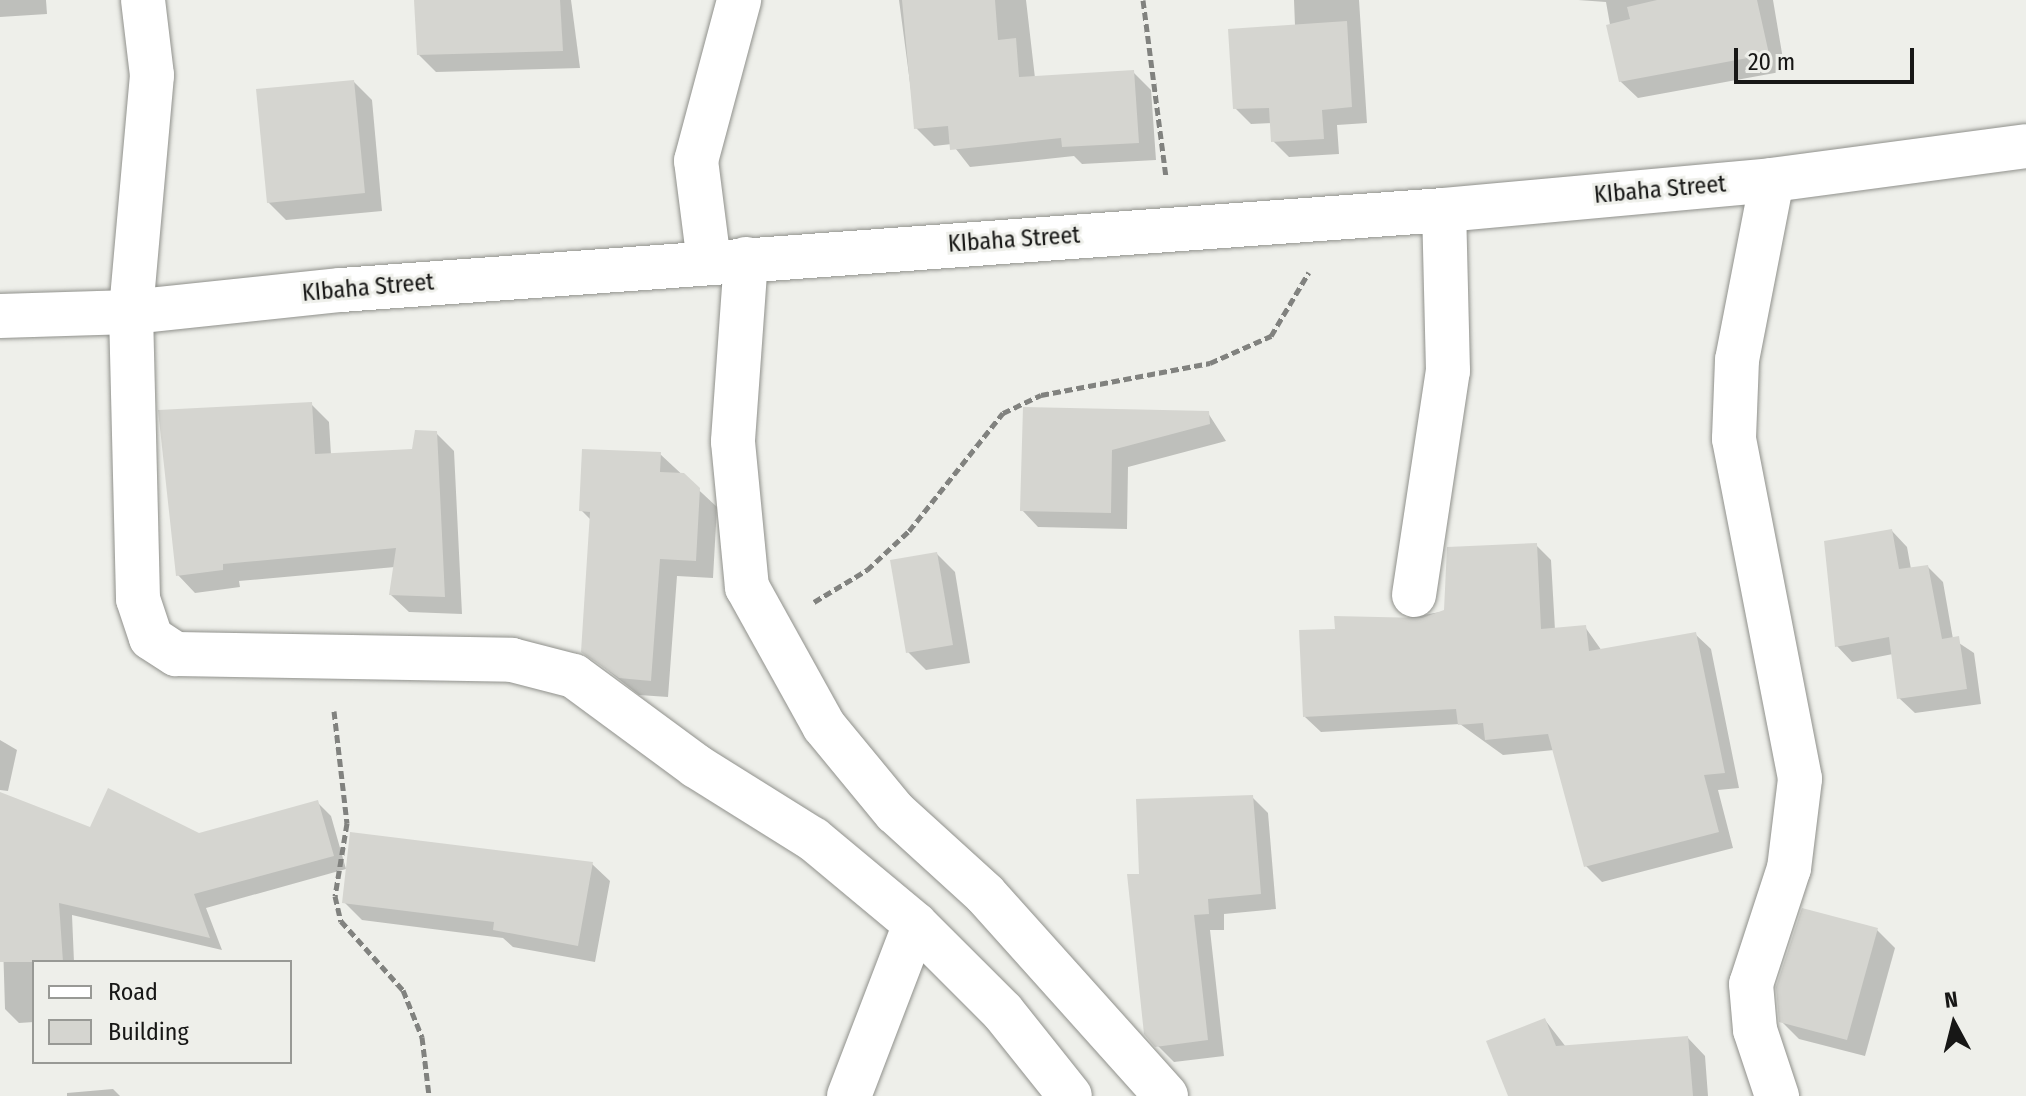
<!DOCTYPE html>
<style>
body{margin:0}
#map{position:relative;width:2026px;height:1096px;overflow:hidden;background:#eeefea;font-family:"Fira Sans Condensed",sans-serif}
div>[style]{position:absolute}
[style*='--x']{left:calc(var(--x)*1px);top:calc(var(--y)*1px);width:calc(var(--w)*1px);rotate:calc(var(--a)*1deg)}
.shadow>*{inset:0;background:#0003}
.building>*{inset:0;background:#d5d5d0}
.path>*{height:5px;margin-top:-2.5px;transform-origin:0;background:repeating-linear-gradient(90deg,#81827f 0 8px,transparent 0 12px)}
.roads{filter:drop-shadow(0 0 2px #90918c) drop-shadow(0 0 2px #90918c)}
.minor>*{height:44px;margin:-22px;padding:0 22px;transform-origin:22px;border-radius:22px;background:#fff}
span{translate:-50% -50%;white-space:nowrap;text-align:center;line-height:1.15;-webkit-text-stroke:6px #eeefea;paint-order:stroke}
.street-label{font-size:24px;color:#171716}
.legend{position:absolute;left:32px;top:960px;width:260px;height:104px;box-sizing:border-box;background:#eeefea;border:2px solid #989995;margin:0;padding:10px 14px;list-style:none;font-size:24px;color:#171716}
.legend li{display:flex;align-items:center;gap:16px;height:40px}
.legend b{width:40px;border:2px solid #989995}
.north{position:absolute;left:1914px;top:984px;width:80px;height:80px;-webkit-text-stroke:6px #eeefea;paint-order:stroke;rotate:353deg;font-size:22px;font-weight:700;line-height:32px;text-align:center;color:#171716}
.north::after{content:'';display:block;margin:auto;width:28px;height:36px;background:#171716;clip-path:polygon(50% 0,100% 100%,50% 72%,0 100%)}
.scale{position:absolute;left:1734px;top:48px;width:180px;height:36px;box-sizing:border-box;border:4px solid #171716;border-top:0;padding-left:10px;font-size:24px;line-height:28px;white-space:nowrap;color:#171716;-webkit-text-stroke:6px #eeefea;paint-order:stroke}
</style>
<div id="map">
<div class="shadow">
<i style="clip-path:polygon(0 0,46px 0,47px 14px,0 17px)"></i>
<i style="clip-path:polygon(416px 0,571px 0,580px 68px,436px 72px,418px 54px)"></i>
<i style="clip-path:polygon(899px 0,1026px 0,1035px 78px,1133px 72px,1151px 90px,1156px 160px,1082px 164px,1074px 156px,970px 167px,952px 144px,934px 146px,916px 128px)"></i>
<i style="clip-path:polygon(1294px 0,1359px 0,1367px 123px,1337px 125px,1339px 154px,1289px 157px,1273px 141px,1272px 123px,1251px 124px,1235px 108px,1295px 26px)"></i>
<i style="clip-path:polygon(1578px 0,1773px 0,1785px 71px,1638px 98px,1620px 81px,1606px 2px)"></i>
<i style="clip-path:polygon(354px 82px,372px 100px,382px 211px,286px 220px,268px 202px)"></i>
<i style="clip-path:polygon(311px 404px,329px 422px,331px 455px,413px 451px,436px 433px,454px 451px,462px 614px,409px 612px,391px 595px,395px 567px,239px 581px,240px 587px,195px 593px,178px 575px)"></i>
<i style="clip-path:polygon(1025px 409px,1208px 413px,1226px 441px,1128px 467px,1127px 529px,1038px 527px,1022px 510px)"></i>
<i style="clip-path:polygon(660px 454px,717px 507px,713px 578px,677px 576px,668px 697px,639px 695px,583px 651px,591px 520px,582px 511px)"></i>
<i style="clip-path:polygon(1892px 531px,1907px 547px,1911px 569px,1928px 567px,1943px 582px,1953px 639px,1974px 653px,1981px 704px,1915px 713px,1899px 698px,1893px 654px,1852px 662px,1837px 646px)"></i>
<i style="clip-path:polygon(1536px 545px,1551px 560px,1555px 630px,1585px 627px,1602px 651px,1695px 634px,1711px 649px,1739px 788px,1718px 790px,1733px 848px,1602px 882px,1586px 866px,1554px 750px,1503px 755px,1460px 724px,1321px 732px,1305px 717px,1337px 630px,1446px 611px)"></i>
<i style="clip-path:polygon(937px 554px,955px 572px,970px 663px,926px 670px,908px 652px)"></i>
<i style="clip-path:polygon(0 740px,17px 750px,8px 791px,0 790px)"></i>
<i style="clip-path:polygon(1252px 797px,1268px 813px,1276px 909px,1224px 914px,1224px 930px,1210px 930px,1224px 1056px,1174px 1062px,1157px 1045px,1141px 876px)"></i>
<i style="clip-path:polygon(318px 803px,331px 816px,346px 869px,206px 908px,222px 950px,72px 915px,74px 962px,34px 962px,34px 1022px,19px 1023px,5px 1009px,0 844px,91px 830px,199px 836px)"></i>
<i style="clip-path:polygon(592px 864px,610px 881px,595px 962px,513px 947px,503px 938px,362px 920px,344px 902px)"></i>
<i style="clip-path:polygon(1877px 930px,1895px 948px,1865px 1056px,1799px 1039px,1781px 1021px)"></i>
<i style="clip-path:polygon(1545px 1020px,1566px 1047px,1688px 1038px,1705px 1056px,1708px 1096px,1510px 1096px)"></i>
<i style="clip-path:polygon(113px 1089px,120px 1096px,67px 1096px,67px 1093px)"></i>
</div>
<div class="building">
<i style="clip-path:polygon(414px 0,560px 0,563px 51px,417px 55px)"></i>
<i style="clip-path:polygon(902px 0,995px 0,998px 40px,1016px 38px,1019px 77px,1134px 70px,1139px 143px,1062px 147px,1061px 138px,950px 150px,948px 126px,914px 129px)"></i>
<i style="clip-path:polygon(1657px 0,1757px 0,1769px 54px,1619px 82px,1606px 25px,1630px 19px,1627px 7px)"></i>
<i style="clip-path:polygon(1347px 21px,1352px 107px,1322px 110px,1324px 139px,1271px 142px,1269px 108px,1233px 109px,1228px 29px)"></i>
<i style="clip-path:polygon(354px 80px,365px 193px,267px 203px,256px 89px)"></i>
<i style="clip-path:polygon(312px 402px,315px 454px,412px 449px,415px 430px,437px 431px,445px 597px,389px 595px,396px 548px,223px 564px,223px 570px,176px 576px,158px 410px)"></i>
<i style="clip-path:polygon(1023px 407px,1209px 411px,1210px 424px,1112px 450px,1111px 513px,1020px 511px)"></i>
<i style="clip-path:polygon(582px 449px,661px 452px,660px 472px,684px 473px,700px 488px,696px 561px,660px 559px,651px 681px,619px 678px,581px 652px,590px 512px,579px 511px)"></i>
<i style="clip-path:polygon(1892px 529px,1899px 569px,1928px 565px,1942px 639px,1959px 636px,1967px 689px,1897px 699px,1889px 637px,1835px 647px,1824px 541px)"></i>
<i style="clip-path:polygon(1537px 543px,1541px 629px,1586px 625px,1589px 651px,1696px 632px,1725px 773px,1704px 775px,1719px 832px,1584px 867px,1548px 734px,1485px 740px,1483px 723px,1458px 725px,1456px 709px,1303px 717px,1299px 630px,1335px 629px,1334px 616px,1422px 618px,1444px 610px,1447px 547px)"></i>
<i style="clip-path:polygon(937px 552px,953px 645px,906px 653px,890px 560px)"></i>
<i style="clip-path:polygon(108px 788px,199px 833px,318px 800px,334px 856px,194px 894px,210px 938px,59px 903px,63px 962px,0 962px,0 792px,90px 827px)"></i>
<i style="clip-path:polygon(1253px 795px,1261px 894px,1208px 899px,1209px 914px,1194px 915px,1208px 1040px,1155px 1047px,1144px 1034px,1127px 874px,1139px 874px,1136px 799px)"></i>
<i style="clip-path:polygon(350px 832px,593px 862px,578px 946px,493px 930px,494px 922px,342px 903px)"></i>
<i style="clip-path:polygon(1802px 908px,1878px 928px,1847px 1040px,1779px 1022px,1776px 987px)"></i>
<i style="clip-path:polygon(1545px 1018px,1556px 1046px,1688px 1036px,1693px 1096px,1508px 1096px,1486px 1041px)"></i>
</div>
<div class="path">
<i style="--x:1143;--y:0;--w:178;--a:82.6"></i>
<i style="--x:814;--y:602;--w:62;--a:-31.1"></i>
<i style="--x:867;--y:570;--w:57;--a:-42.9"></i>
<i style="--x:909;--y:531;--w:151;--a:-51.5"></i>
<i style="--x:1003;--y:413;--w:42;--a:-25.3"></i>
<i style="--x:1041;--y:395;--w:172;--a:-10.7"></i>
<i style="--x:1210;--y:363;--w:67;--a:-23.9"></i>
<i style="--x:1271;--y:336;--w:74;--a:-59.3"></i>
<i style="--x:334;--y:711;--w:113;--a:83.4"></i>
<i style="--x:347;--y:823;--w:74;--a:99.3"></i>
<i style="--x:335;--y:896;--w:26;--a:77"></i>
<i style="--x:341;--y:921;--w:93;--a:48.1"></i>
<i style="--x:403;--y:990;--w:51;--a:68"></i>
<i style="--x:422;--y:1037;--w:59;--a:83.2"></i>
</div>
<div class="roads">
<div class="minor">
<i style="--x:143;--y:0;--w:76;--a:83.2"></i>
<i style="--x:152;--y:75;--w:238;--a:95.1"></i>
<i style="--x:131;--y:312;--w:287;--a:88.6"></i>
<i style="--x:138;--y:599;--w:41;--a:71.6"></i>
<i style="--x:151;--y:638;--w:30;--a:33"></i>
<i style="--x:176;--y:654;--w:336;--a:1"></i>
<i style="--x:512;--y:660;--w:64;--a:14.5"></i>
<i style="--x:574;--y:676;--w:152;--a:36.4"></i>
<i style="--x:696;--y:766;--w:138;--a:32"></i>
<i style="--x:813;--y:839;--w:133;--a:39.8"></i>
<i style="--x:915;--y:924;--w:124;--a:45"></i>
<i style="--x:1003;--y:1012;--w:107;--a:51.4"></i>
<i style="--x:1772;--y:180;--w:183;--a:101"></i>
<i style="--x:1737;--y:360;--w:79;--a:92.2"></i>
<i style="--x:1734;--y:439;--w:346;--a:79"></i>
<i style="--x:1800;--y:779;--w:90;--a:97"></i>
<i style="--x:1789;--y:868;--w:122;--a:108.1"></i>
<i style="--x:1751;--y:984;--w:46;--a:85"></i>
<i style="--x:1755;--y:1030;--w:70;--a:71.6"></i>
<i style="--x:746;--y:259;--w:183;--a:94.1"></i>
<i style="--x:733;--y:442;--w:146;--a:84.5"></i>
<i style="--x:747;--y:587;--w:159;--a:61"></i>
<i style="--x:824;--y:726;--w:112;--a:50.5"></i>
<i style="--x:895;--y:812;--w:122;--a:42.3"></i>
<i style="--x:985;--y:894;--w:271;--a:48.1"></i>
<i style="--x:709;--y:262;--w:102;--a:-97.3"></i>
<i style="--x:696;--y:161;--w:167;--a:-75"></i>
<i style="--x:0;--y:316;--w:131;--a:-1.7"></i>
<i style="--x:131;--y:312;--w:211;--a:-6"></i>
<i style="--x:341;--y:290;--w:1106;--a:-4.15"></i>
<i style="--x:1444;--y:210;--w:329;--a:-5.2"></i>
<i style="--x:1772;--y:180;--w:256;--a:-7.6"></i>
<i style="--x:1414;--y:595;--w:227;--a:-81.4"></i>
<i style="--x:1448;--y:371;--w:161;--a:-91.4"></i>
<i style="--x:849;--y:1096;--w:184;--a:-69"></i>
</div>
</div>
<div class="street-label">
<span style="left:1660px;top:190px;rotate:-5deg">KIbaha Street</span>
<span style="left:1014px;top:240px;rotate:-4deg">KIbaha Street</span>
<span style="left:368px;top:288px;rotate:-5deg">KIbaha Street</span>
</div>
<ul class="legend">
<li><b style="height:10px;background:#fff"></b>Road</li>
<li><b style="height:22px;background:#d5d5d0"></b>Building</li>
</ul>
<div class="north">N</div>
<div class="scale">20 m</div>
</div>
